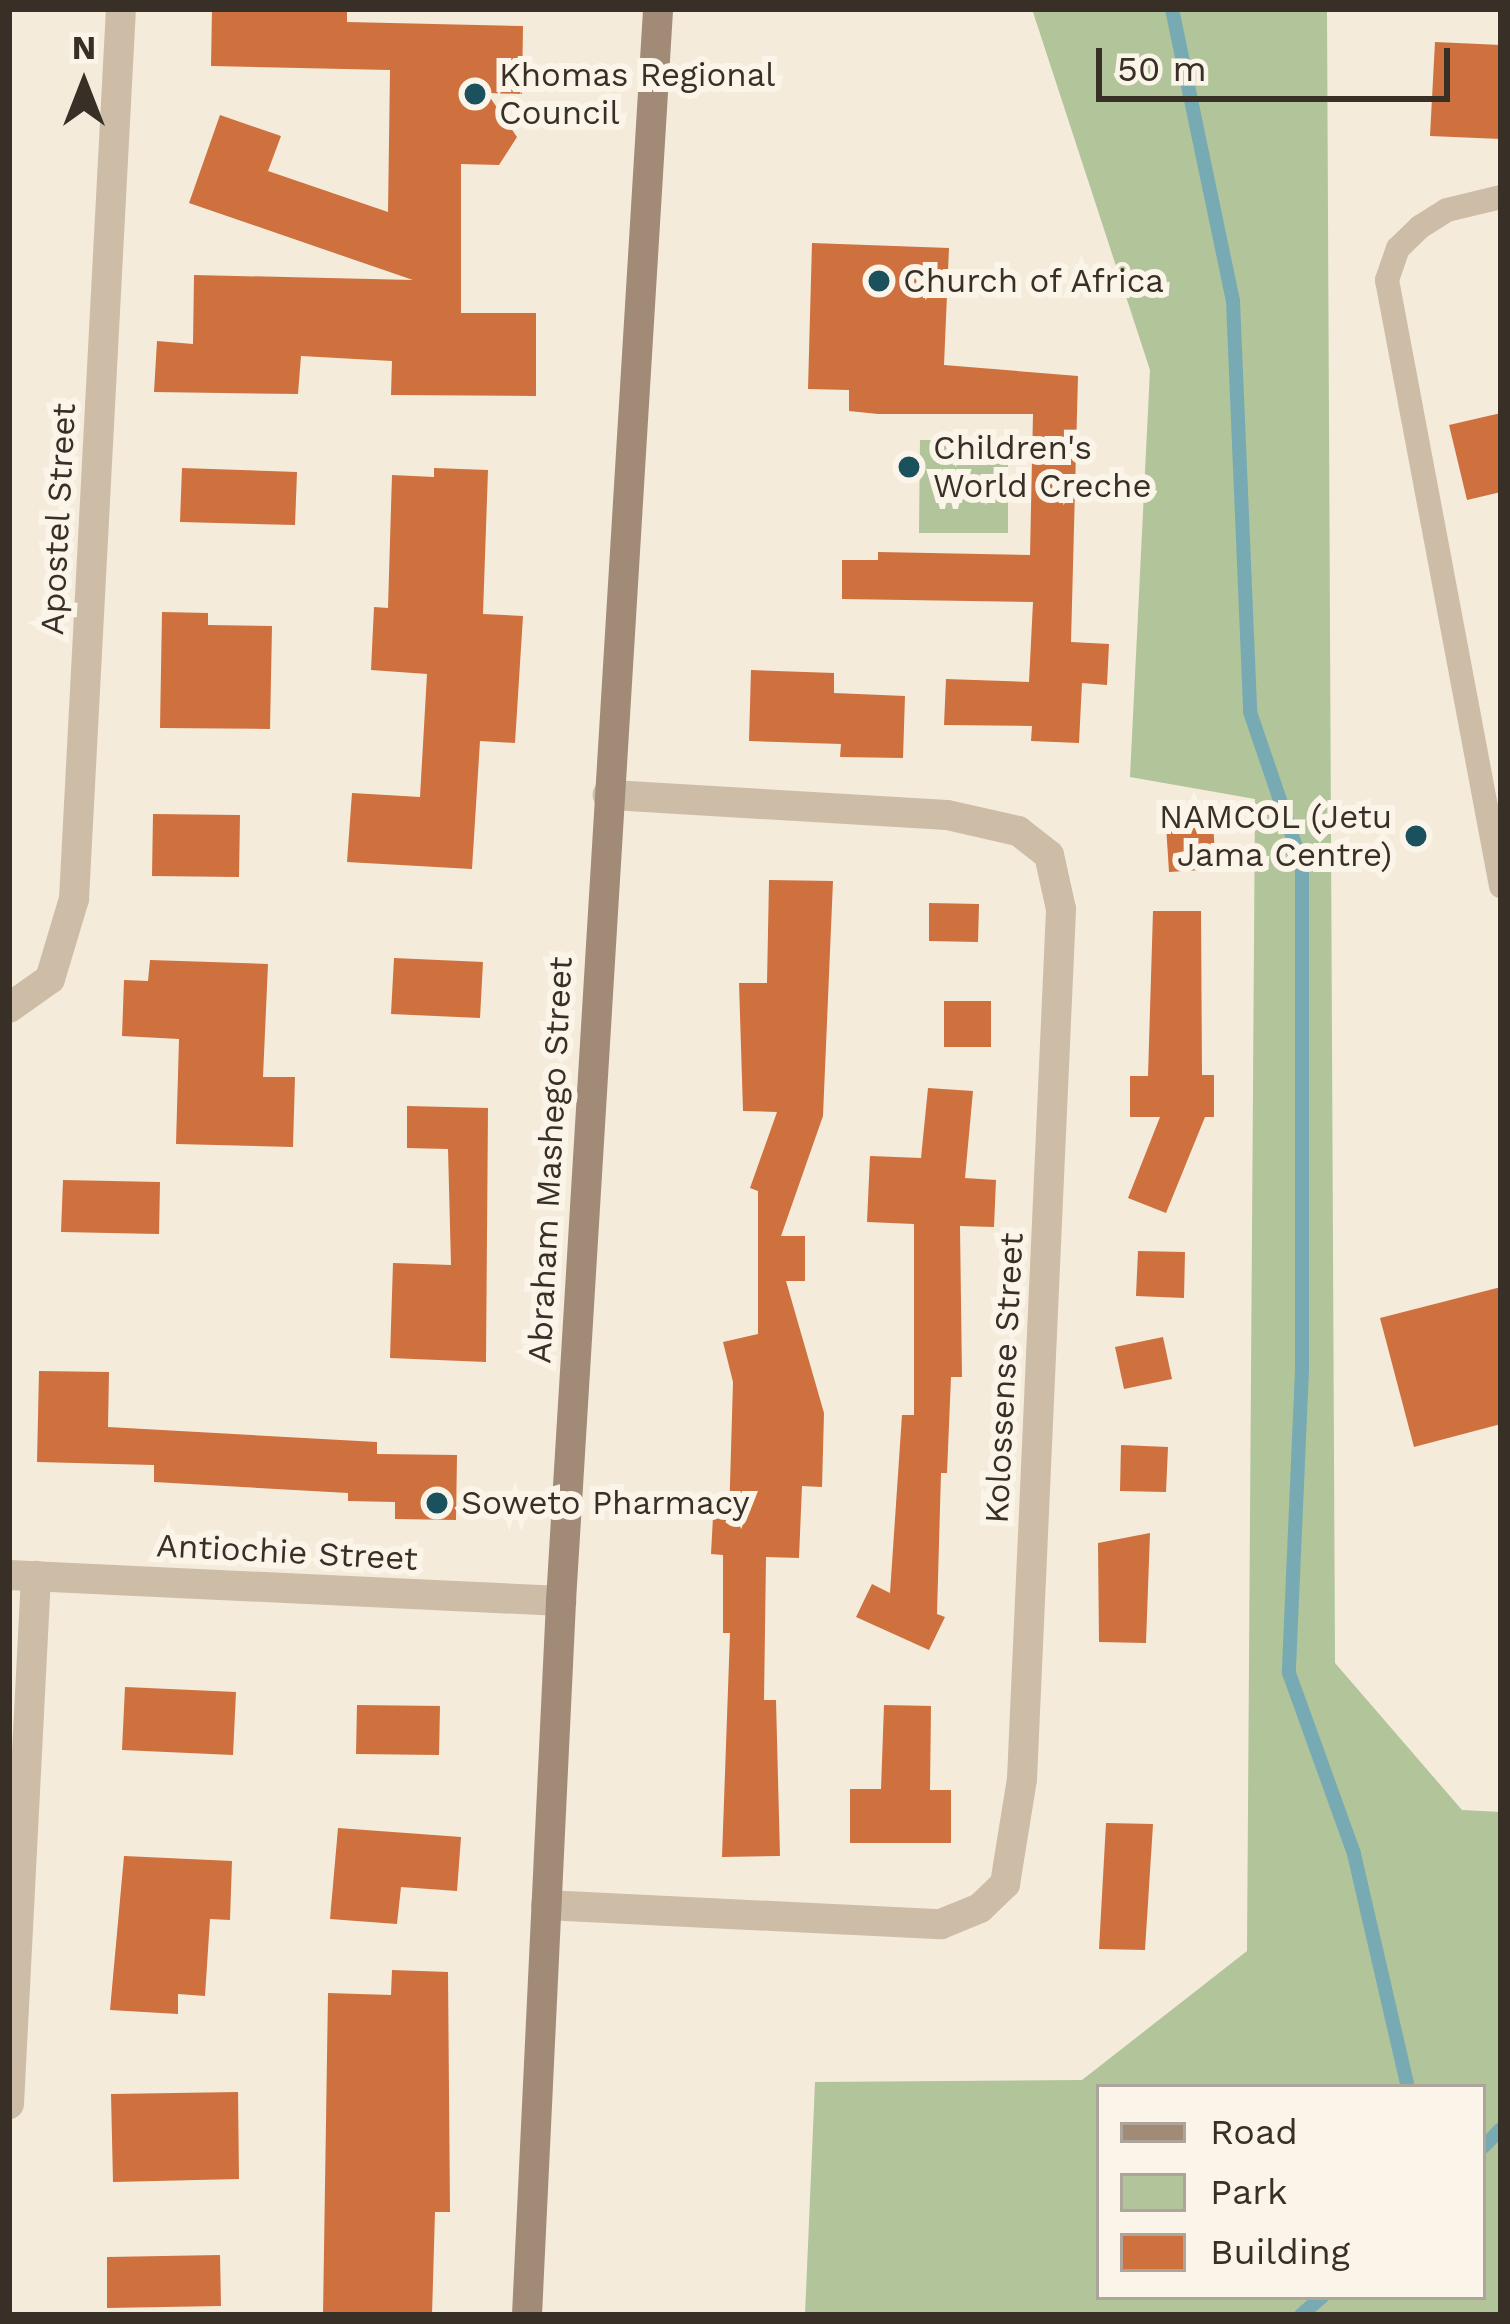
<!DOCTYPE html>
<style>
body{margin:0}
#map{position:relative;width:1510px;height:2324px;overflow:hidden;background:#f4ebdb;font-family:"Work Sans",sans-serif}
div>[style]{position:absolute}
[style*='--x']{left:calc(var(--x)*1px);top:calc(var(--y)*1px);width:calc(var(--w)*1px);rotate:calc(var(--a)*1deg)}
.green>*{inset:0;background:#b1c49a}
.stream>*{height:14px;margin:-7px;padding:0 7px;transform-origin:7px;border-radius:7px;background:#78aab3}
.building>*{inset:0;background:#ce713e}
.service>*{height:24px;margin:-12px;padding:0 12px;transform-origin:12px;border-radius:12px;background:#cdbca6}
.minor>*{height:30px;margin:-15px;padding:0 15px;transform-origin:15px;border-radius:15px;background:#cdbca6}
.secondary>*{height:30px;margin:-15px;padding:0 15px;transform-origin:15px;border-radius:15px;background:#a18b77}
.dots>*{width:33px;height:33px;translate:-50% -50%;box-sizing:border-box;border:6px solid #fbf4e8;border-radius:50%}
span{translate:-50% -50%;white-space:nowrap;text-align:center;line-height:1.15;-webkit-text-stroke:12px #fbf4e8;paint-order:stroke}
.poi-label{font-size:33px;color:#382f27}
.left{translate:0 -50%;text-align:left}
.right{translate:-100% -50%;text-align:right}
.street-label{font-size:33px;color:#382f27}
.frame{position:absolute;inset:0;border:12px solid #382f27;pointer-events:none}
.legend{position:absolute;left:1096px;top:2084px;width:390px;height:216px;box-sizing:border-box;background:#fbf4e8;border:3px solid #ada59b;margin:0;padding:15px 21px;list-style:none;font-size:36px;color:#382f27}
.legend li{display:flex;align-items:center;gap:24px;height:60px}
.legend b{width:60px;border:3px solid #ada59b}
.north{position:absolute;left:24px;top:24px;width:120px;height:120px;-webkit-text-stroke:9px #fbf4e8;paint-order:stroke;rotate:0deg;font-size:33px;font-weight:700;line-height:48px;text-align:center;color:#382f27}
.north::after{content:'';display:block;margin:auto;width:42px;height:54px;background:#382f27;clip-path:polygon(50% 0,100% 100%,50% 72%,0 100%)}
.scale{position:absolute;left:1096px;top:48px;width:354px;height:54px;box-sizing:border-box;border:6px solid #382f27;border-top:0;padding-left:15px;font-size:36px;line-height:42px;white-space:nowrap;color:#382f27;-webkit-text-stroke:9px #fbf4e8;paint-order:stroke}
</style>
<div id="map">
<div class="green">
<i style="clip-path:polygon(evenodd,1032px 9px,1327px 9px,1335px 1663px,1462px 1810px,1501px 1812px,1501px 2315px,805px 2315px,815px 2082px,1082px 2080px,1247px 1951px,1255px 799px,1130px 777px,1150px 370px,1032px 9px,1099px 2087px,1483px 2087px,1483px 2297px,1099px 2297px,1099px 2087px)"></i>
<i style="clip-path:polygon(920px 440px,1008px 440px,1008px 533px,919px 533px)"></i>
</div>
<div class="stream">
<i style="--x:1172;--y:9;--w:298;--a:78.2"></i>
<i style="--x:1233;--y:301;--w:411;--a:87.6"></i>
<i style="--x:1250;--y:712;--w:162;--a:71.2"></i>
<i style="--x:1302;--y:865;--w:505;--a:90"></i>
<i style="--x:1302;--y:1370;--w:303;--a:92.5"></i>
<i style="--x:1289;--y:1673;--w:192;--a:70.2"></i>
<i style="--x:1354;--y:1854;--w:239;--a:77"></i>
<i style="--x:1483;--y:2147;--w:25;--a:-45"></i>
<i style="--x:1301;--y:2315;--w:28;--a:-41"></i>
</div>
<div class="building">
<i style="clip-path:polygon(212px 9px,347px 9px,347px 22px,523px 26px,522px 94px,487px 93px,517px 137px,499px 165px,461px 164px,461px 313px,536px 313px,536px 396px,391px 395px,392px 361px,301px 356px,298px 394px,154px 392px,157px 341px,193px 344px,194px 275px,413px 280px,189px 203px,220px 115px,281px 136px,268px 171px,388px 212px,390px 70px,211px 66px)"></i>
<i style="clip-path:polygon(1435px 42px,1501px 45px,1501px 139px,1430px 136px)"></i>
<i style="clip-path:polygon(812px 243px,949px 248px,944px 365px,1078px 376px,1071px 642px,1109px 644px,1107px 685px,1082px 683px,1079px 743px,1031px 741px,1032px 726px,944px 725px,946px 679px,1029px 682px,1033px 602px,842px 599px,842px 560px,878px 560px,878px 552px,1030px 555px,1033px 414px,878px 414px,849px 411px,849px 390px,808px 389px)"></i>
<i style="clip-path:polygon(1501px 413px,1501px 492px,1467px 500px,1449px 425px)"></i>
<i style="clip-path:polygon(182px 468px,297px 472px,295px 525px,180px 522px)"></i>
<i style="clip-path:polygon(434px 468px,488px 470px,483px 614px,523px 616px,515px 743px,480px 741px,472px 869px,347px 862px,352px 793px,420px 797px,427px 674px,371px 670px,374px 607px,388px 608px,392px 475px,434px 477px)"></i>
<i style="clip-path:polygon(162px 612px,208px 613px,208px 625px,272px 626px,270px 729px,160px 728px)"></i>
<i style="clip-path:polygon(751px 670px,834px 673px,834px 693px,905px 696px,903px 758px,840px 757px,841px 744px,749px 741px)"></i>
<i style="clip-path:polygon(153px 814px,240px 815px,239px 877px,152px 876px)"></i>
<i style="clip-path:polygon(1213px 823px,1216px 869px,1169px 872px,1166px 825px)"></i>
<i style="clip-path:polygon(769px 880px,833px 881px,823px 1116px,781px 1236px,805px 1236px,805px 1281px,786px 1281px,824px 1413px,822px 1487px,802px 1486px,799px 1558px,766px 1557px,764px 1700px,776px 1700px,780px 1856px,722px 1857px,730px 1633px,723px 1633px,723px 1555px,711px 1554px,713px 1517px,729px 1518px,733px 1382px,723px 1342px,758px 1334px,758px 1191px,750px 1188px,777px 1112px,743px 1111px,739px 983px,767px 983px)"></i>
<i style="clip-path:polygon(929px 903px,979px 904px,978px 942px,929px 941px)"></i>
<i style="clip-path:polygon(1153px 911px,1201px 911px,1202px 1075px,1214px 1075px,1214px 1117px,1205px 1117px,1166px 1213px,1128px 1198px,1160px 1117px,1130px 1117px,1130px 1076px,1148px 1076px)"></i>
<i style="clip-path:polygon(394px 958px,483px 962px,480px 1018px,391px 1014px)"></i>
<i style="clip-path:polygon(150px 960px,268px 964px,263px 1077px,295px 1077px,293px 1147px,176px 1144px,179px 1039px,122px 1036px,124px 980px,148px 981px)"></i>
<i style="clip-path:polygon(944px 1001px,991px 1001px,991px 1047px,944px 1047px)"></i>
<i style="clip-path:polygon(928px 1088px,973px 1091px,965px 1178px,996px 1180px,994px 1227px,960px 1226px,962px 1377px,951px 1377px,947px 1473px,941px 1473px,937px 1614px,945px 1617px,929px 1650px,856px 1617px,872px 1584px,890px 1593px,902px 1415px,914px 1415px,914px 1224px,867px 1222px,870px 1156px,921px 1158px)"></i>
<i style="clip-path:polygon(407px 1106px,488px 1108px,486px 1362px,390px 1358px,393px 1263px,451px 1265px,448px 1149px,407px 1148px)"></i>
<i style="clip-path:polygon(63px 1180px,160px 1182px,159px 1234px,61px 1232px)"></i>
<i style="clip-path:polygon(1138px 1251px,1185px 1252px,1184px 1298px,1136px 1296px)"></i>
<i style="clip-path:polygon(1501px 1287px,1501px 1424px,1414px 1447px,1380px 1318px)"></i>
<i style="clip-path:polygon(1163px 1337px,1172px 1379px,1124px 1389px,1115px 1347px)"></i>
<i style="clip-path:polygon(39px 1371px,109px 1372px,108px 1427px,377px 1442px,377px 1454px,457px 1455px,456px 1520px,395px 1519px,395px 1502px,348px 1501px,348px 1493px,154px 1482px,154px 1465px,37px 1462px)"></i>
<i style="clip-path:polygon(1121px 1445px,1168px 1447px,1166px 1492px,1120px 1491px)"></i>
<i style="clip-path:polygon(1150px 1533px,1146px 1643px,1099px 1642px,1098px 1543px)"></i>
<i style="clip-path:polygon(125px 1687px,236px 1692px,233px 1755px,122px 1750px)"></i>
<i style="clip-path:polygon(357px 1705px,440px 1706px,439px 1755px,356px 1754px)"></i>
<i style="clip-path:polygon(884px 1705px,931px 1706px,930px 1790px,951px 1790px,951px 1843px,850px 1843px,850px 1789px,881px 1789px)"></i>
<i style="clip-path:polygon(1106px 1823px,1153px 1824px,1145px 1950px,1099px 1949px)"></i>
<i style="clip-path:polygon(338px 1828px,461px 1837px,457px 1891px,401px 1887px,397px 1924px,330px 1919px)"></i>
<i style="clip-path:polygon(124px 1856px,232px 1861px,230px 1920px,210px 1919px,205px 1996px,178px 1994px,178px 2014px,110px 2010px)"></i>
<i style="clip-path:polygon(392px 1970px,448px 1972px,450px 2212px,435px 2212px,432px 2315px,323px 2315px,328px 1993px,391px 1995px)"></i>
<i style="clip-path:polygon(238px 2092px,239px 2179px,113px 2182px,111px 2094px)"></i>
<i style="clip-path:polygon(220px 2255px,221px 2306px,107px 2308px,107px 2257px)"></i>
</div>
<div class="service">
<i style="--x:1501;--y:197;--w:56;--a:166.5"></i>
<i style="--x:1447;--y:210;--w:32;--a:148"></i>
<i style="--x:1420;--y:227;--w:30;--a:136"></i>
<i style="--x:1398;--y:248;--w:34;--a:109"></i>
<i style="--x:1387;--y:280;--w:617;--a:79.35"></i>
</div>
<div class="minor">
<i style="--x:9;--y:1008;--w:50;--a:-35.3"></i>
<i style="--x:50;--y:979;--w:84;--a:-73.3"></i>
<i style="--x:74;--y:899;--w:891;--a:-86.98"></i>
<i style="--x:9;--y:1575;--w:553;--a:2.7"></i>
<i style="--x:546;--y:1905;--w:395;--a:2.8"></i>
<i style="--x:941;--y:1924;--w:42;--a:-22.3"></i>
<i style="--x:980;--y:1908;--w:35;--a:-44"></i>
<i style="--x:1005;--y:1884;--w:106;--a:-80.8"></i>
<i style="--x:1022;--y:1779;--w:871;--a:-87.43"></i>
<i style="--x:1061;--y:909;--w:55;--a:-102.5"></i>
<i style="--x:1049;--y:855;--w:39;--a:-142"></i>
<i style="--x:1018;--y:831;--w:73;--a:-167.3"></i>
<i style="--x:947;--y:815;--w:340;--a:-176.6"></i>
<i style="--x:9;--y:2104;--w:529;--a:-87.07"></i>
</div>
<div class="secondary">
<i style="--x:527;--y:2315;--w:715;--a:-87.27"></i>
<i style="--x:561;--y:1601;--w:1595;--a:-86.51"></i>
</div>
<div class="dots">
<i style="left:475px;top:94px;background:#1a515d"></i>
<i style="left:879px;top:281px;background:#1a515d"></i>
<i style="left:909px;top:467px;background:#1a515d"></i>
<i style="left:1416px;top:836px;background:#1a515d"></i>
<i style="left:437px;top:1503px;background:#1a515d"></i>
</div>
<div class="poi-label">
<span class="left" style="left:499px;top:94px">Khomas Regional<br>Council</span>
<span class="left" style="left:903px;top:281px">Church of Africa</span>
<span class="left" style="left:933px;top:467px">Children's<br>World Creche</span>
<span class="right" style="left:1392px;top:836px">NAMCOL (Jetu<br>Jama Centre)</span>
<span class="left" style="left:461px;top:1503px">Soweto Pharmacy</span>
</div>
<div class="street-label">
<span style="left:58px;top:519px;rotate:-87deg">Apostel Street</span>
<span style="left:550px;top:1160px;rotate:-87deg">Abraham Mashego Street</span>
<span style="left:1004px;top:1378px;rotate:-87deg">Kolossense Street</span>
<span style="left:287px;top:1552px;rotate:3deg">Antiochie Street</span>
</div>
<div class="frame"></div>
<ul class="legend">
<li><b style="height:15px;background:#a18b77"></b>Road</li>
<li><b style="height:33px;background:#b1c49a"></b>Park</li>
<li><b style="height:33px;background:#ce713e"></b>Building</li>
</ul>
<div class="north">N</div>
<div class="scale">50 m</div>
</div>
